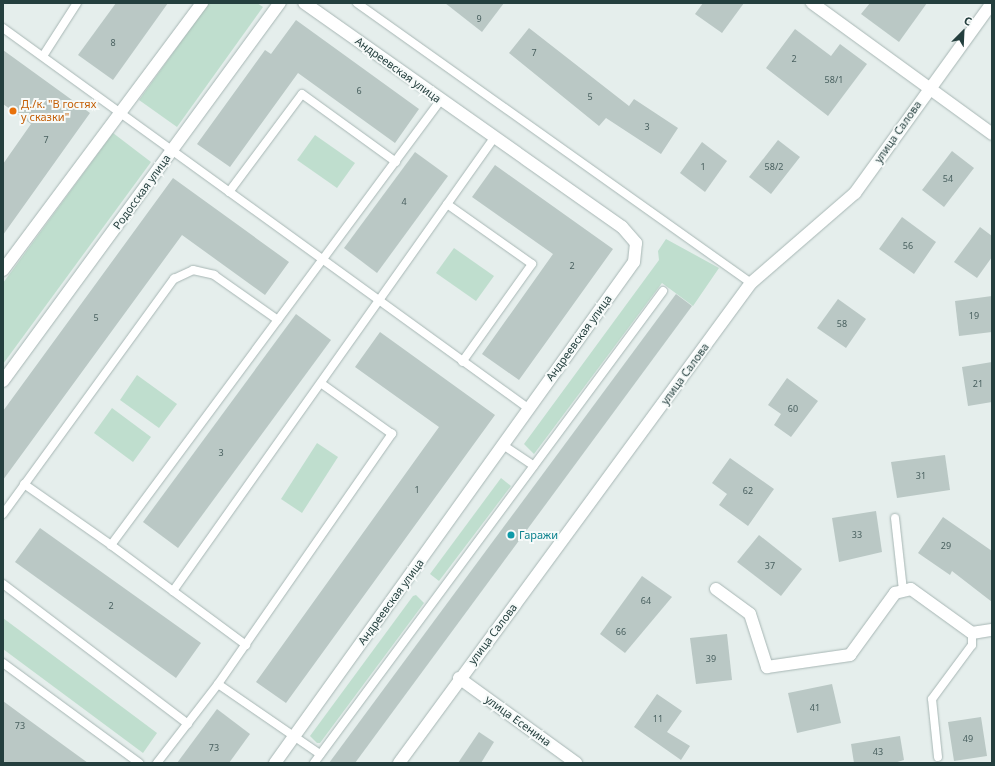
<!DOCTYPE html>
<meta charset="utf-8">
<style>
body{margin:0}
#map{position:relative;width:995px;height:766px;overflow:hidden;background:#e5eeec;font-family:"Noto Sans",sans-serif}
div>[style]{position:absolute}
[style*='--x']{left:calc(var(--x)*1px);top:calc(var(--y)*1px);width:calc(var(--w)*1px);rotate:calc(var(--a)*1deg)}
.green>*{inset:0;background:#bfdece}
.building>*{inset:0;background:#bac8c5}
.roads{filter:drop-shadow(0 0 1px #a7b6b4) drop-shadow(0 0 1px #a7b6b4)}
.service>*{height:8px;margin:-4px;padding:0 4px;transform-origin:4px;border-radius:4px;background:#fff}
.minor>*{height:12px;margin:-6px;padding:0 6px;transform-origin:6px;border-radius:6px;background:#fff}
.dots>*{width:11px;height:11px;translate:-50% -50%;box-sizing:border-box;border:2px solid #f6faf9;border-radius:50%}
span{translate:-50% -50%;white-space:nowrap;text-align:center;line-height:1.15;-webkit-text-stroke:4px #f6faf9;paint-order:stroke}
.number-label{font-size:9px;color:#4a6160}
.number-label span{-webkit-text-stroke-width:0}
.street-label{font-size:11px;color:#243f3e}
.food-label{font-size:11px;color:#c56008}
.left{translate:0 -50%;text-align:left}
.culture-label{font-size:11px;color:#0d838f}
.frame{position:absolute;inset:0;border:4px solid #243f3e;pointer-events:none}
.north{position:absolute;left:943px;top:12px;width:40px;height:40px;-webkit-text-stroke:3px #f6faf9;paint-order:stroke;rotate:24deg;font-size:11px;font-weight:700;line-height:16px;text-align:center;color:#243f3e}
.north::after{content:'';display:block;margin:auto;width:14px;height:18px;background:#243f3e;clip-path:polygon(50% 0,100% 100%,50% 72%,0 100%)}
</style>
<div id="map">
<div class="green">
<i style="clip-path:polygon(209px 3px,257px 3px,263px 7px,177px 127px,139px 100px)"></i>
<i style="clip-path:polygon(113px 133px,151px 162px,3px 364px,3px 283px)"></i>
<i style="clip-path:polygon(315px 135px,355px 163px,337px 188px,297px 160px)"></i>
<i style="clip-path:polygon(666px 239px,719px 268px,693px 306px,662px 283px,534px 454px,524px 444px,659px 260px,658px 251px)"></i>
<i style="clip-path:polygon(454px 248px,494px 276px,476px 301px,436px 273px)"></i>
<i style="clip-path:polygon(137px 375px,177px 404px,159px 428px,120px 400px)"></i>
<i style="clip-path:polygon(112px 408px,151px 437px,133px 462px,94px 433px)"></i>
<i style="clip-path:polygon(317px 443px,338px 457px,302px 513px,281px 499px)"></i>
<i style="clip-path:polygon(501px 478px,511px 486px,439px 581px,430px 574px)"></i>
<i style="clip-path:polygon(416px 595px,424px 603px,320px 743px,317px 743px,310px 736px,413px 596px)"></i>
<i style="clip-path:polygon(3px 618px,157px 733px,143px 753px,3px 649px)"></i>
</div>
<div class="building">
<i style="clip-path:polygon(116px 3px,168px 3px,113px 80px,78px 55px)"></i>
<i style="clip-path:polygon(445px 3px,504px 3px,482px 32px)"></i>
<i style="clip-path:polygon(703px 3px,744px 3px,722px 33px,695px 14px)"></i>
<i style="clip-path:polygon(870px 3px,927px 3px,899px 42px,861px 14px)"></i>
<i style="clip-path:polygon(296px 20px,419px 109px,395px 143px,298px 73px,230px 167px,197px 144px,265px 50px,271px 54px)"></i>
<i style="clip-path:polygon(529px 28px,629px 106px,634px 99px,678px 128px,661px 154px,606px 118px,599px 126px,509px 53px)"></i>
<i style="clip-path:polygon(795px 29px,831px 56px,840px 44px,867px 64px,828px 116px,766px 68px)"></i>
<i style="clip-path:polygon(3px 50px,90px 113px,3px 235px,3px 164px,31px 124px,3px 104px)"></i>
<i style="clip-path:polygon(778px 140px,800px 157px,771px 194px,749px 177px)"></i>
<i style="clip-path:polygon(702px 142px,727px 161px,705px 192px,680px 173px)"></i>
<i style="clip-path:polygon(952px 151px,974px 168px,944px 207px,922px 190px)"></i>
<i style="clip-path:polygon(415px 152px,448px 176px,377px 273px,344px 248px)"></i>
<i style="clip-path:polygon(495px 165px,613px 249px,519px 380px,482px 354px,553px 254px,472px 197px)"></i>
<i style="clip-path:polygon(173px 178px,289px 262px,265px 295px,182px 235px,3px 480px,3px 411px)"></i>
<i style="clip-path:polygon(902px 217px,936px 242px,914px 274px,879px 249px)"></i>
<i style="clip-path:polygon(980px 227px,992px 236px,992px 257px,977px 278px,954px 262px)"></i>
<i style="clip-path:polygon(676px 294px,692px 306px,355px 763px,329px 763px)"></i>
<i style="clip-path:polygon(992px 296px,992px 332px,959px 336px,955px 301px)"></i>
<i style="clip-path:polygon(838px 299px,866px 319px,846px 348px,817px 328px)"></i>
<i style="clip-path:polygon(296px 314px,331px 340px,178px 548px,143px 522px)"></i>
<i style="clip-path:polygon(380px 332px,495px 415px,286px 703px,256px 682px,439px 427px,355px 367px)"></i>
<i style="clip-path:polygon(992px 362px,992px 402px,968px 406px,962px 367px)"></i>
<i style="clip-path:polygon(787px 378px,818px 401px,791px 437px,774px 425px,781px 414px,768px 405px)"></i>
<i style="clip-path:polygon(945px 455px,950px 490px,897px 498px,891px 462px)"></i>
<i style="clip-path:polygon(730px 458px,774px 489px,748px 526px,719px 505px,727px 494px,712px 483px)"></i>
<i style="clip-path:polygon(876px 511px,882px 552px,839px 562px,832px 518px)"></i>
<i style="clip-path:polygon(943px 517px,992px 551px,992px 602px,952px 571px,950px 575px,918px 553px)"></i>
<i style="clip-path:polygon(40px 528px,201px 643px,176px 678px,15px 562px)"></i>
<i style="clip-path:polygon(759px 535px,802px 569px,781px 596px,737px 562px)"></i>
<i style="clip-path:polygon(642px 576px,672px 597px,625px 653px,600px 634px)"></i>
<i style="clip-path:polygon(727px 634px,732px 680px,696px 684px,690px 638px)"></i>
<i style="clip-path:polygon(832px 684px,841px 723px,797px 733px,788px 693px)"></i>
<i style="clip-path:polygon(657px 694px,682px 711px,667px 732px,690px 746px,681px 760px,634px 727px)"></i>
<i style="clip-path:polygon(3px 701px,22px 715px,88px 763px,3px 763px)"></i>
<i style="clip-path:polygon(217px 709px,250px 734px,229px 763px,177px 763px)"></i>
<i style="clip-path:polygon(981px 717px,987px 756px,954px 761px,948px 722px)"></i>
<i style="clip-path:polygon(479px 732px,494px 742px,481px 763px,458px 763px)"></i>
<i style="clip-path:polygon(900px 736px,904px 760px,894px 763px,854px 763px,851px 744px)"></i>
</div>
<div class="roads">
<div class="service">
<i style="--x:357;--y:3;--w:483;--a:35.4"></i>
<i style="--x:3;--y:28;--w:648;--a:35.9"></i>
<i style="--x:43;--y:56;--w:63;--a:-57.3"></i>
<i style="--x:440;--y:101;--w:553;--a:126.54"></i>
<i style="--x:111;--y:545;--w:77;--a:36.6"></i>
<i style="--x:173;--y:591;--w:555;--a:-54.68"></i>
<i style="--x:229;--y:192;--w:122;--a:-53.3"></i>
<i style="--x:302;--y:94;--w:116;--a:35.9"></i>
<i style="--x:447;--y:204;--w:104;--a:35.2"></i>
<i style="--x:532;--y:264;--w:120;--a:125.5"></i>
<i style="--x:503;--y:445;--w:37;--a:34"></i>
<i style="--x:24;--y:484;--w:106;--a:35"></i>
<i style="--x:3;--y:514;--w:291;--a:-54"></i>
<i style="--x:174;--y:279;--w:21;--a:-25"></i>
<i style="--x:193;--y:270;--w:22;--a:13"></i>
<i style="--x:214;--y:275;--w:78;--a:35.1"></i>
<i style="--x:895;--y:518;--w:73;--a:83.7"></i>
<i style="--x:3;--y:584;--w:232;--a:37.1"></i>
<i style="--x:173;--y:591;--w:91;--a:36.5"></i>
<i style="--x:3;--y:663;--w:169;--a:36.3"></i>
<i style="--x:218;--y:684;--w:305;--a:-55.2"></i>
<i style="--x:392;--y:434;--w:86;--a:-144.5"></i>
<i style="--x:938;--y:757;--w:58;--a:-95.9"></i>
<i style="--x:932;--y:699;--w:67;--a:-53.5"></i>
<i style="--x:972;--y:645;--w:12;--a:-90"></i>
<i style="--x:157;--y:763;--w:100;--a:-52.3"></i>
<i style="--x:218;--y:684;--w:124;--a:34.5"></i>
<i style="--x:314;--y:763;--w:587;--a:-53.52"></i>
</div>
<div class="minor">
<i style="--x:812;--y:3;--w:223;--a:36"></i>
<i style="--x:3;--y:270;--w:333;--a:-53.3"></i>
<i style="--x:3;--y:381;--w:469;--a:-53.8"></i>
<i style="--x:716;--y:589;--w:42;--a:36.3"></i>
<i style="--x:750;--y:614;--w:56;--a:72.2"></i>
<i style="--x:767;--y:667;--w:84;--a:-8.2"></i>
<i style="--x:850;--y:655;--w:77;--a:-54"></i>
<i style="--x:895;--y:593;--w:16;--a:-14"></i>
<i style="--x:911;--y:589;--w:75;--a:35.8"></i>
<i style="--x:972;--y:633;--w:20;--a:-9"></i>
<i style="--x:459;--y:678;--w:145;--a:36"></i>
<i style="--x:275;--y:763;--w:616;--a:-54.38"></i>
<i style="--x:634;--y:262;--w:19;--a:-84"></i>
<i style="--x:636;--y:243;--w:21;--a:-131"></i>
<i style="--x:622;--y:227;--w:389;--a:-144.8"></i>
<i style="--x:399;--y:763;--w:595;--a:-53.75"></i>
<i style="--x:751;--y:283;--w:138;--a:-40.9"></i>
<i style="--x:855;--y:193;--w:234;--a:-54.2"></i>
</div>
</div>
<div class="dots">
<i style="left:13px;top:111px;background:#e8710a"></i>
<i style="left:511px;top:535px;background:#0f9aa8"></i>
</div>
<div class="number-label">
<span style="left:479px;top:19px">9</span>
<span style="left:113px;top:43px">8</span>
<span style="left:534px;top:53px">7</span>
<span style="left:794px;top:59px">2</span>
<span style="left:834px;top:80px">58/1</span>
<span style="left:359px;top:91px">6</span>
<span style="left:590px;top:97px">5</span>
<span style="left:647px;top:127px">3</span>
<span style="left:46px;top:140px">7</span>
<span style="left:703px;top:167px">1</span>
<span style="left:774px;top:167px">58/2</span>
<span style="left:948px;top:179px">54</span>
<span style="left:404px;top:202px">4</span>
<span style="left:908px;top:246px">56</span>
<span style="left:572px;top:266px">2</span>
<span style="left:974px;top:316px">19</span>
<span style="left:96px;top:318px">5</span>
<span style="left:842px;top:324px">58</span>
<span style="left:978px;top:384px">21</span>
<span style="left:793px;top:409px">60</span>
<span style="left:221px;top:453px">3</span>
<span style="left:921px;top:476px">31</span>
<span style="left:417px;top:490px">1</span>
<span style="left:748px;top:491px">62</span>
<span style="left:857px;top:535px">33</span>
<span style="left:946px;top:546px">29</span>
<span style="left:770px;top:566px">37</span>
<span style="left:646px;top:601px">64</span>
<span style="left:111px;top:606px">2</span>
<span style="left:621px;top:632px">66</span>
<span style="left:711px;top:659px">39</span>
<span style="left:815px;top:708px">41</span>
<span style="left:658px;top:719px">11</span>
<span style="left:20px;top:726px">73</span>
<span style="left:968px;top:739px">49</span>
<span style="left:214px;top:748px">73</span>
<span style="left:878px;top:752px">43</span>
</div>
<div class="street-label">
<span style="left:398px;top:70px;rotate:36deg">Андреевская улица</span>
<span style="left:898px;top:132px;rotate:-55deg">улица Салова</span>
<span style="left:142px;top:192px;rotate:-54deg">Родосская улица</span>
<span style="left:579px;top:338px;rotate:-54deg">Андреевская улица</span>
<span style="left:685px;top:374px;rotate:-54deg">улица Салова</span>
<span style="left:391px;top:602px;rotate:-54deg">Андреевская улица</span>
<span style="left:493px;top:634px;rotate:-53deg">улица Салова</span>
<span style="left:518px;top:721px;rotate:36deg">улица Есенина</span>
</div>
<div class="food-label">
<span class="left" style="left:21px;top:111px">Д./к. "В гостях<br>у сказки"</span>
</div>
<div class="culture-label">
<span class="left" style="left:519px;top:535px">Гаражи</span>
</div>
<div class="frame"></div>
<div class="north">С</div>
</div>
